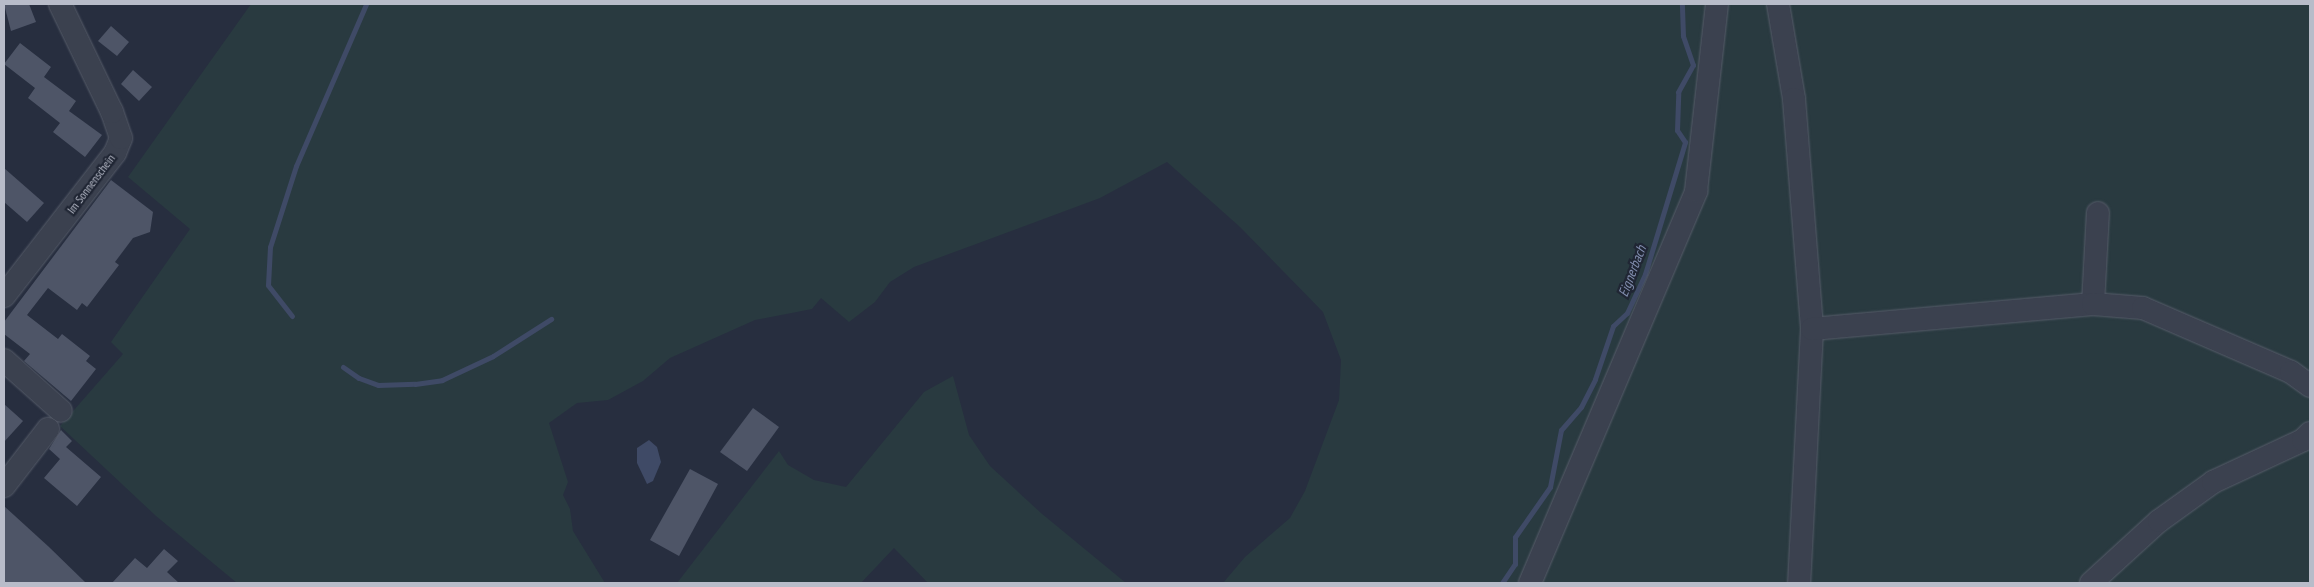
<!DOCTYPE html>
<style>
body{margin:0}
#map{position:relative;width:2314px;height:587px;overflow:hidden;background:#272e3f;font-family:"PT Sans Narrow",sans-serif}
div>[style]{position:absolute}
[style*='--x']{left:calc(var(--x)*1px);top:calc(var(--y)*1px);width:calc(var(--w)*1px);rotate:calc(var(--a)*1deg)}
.green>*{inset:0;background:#293a40}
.water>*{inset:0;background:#3f4a66}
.stream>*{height:5px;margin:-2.5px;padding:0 2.5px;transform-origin:2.5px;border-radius:2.5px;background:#3f4a66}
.building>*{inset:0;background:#4e5567}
.roads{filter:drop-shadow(0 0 1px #565c69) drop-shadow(0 0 1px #565c69)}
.minor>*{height:22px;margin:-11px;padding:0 11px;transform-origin:11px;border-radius:11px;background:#3b414f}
span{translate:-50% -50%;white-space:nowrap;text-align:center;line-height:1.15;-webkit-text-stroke:4.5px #202634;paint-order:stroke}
.street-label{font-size:12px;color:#b8bcc9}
.water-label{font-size:14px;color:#828eaf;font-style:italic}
.frame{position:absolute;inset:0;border:5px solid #b8bcc9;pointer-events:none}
</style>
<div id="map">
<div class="green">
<i style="clip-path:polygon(251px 4px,2310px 4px,2310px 583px,1223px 583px,1245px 557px,1290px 518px,1305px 491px,1339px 400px,1341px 360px,1323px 312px,1240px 227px,1167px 162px,1100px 198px,914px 267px,890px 282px,875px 302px,849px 322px,821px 298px,812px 309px,755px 320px,670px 358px,643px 381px,608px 400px,577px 403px,549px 423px,568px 482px,563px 495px,570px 509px,573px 531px,605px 583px,237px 583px,156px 516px,60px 426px,123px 354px,111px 342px,190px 229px,128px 177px)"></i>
<i style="clip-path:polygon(953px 376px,969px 435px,990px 466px,1041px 513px,1126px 583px,928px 583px,894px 548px,861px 583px,677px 583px,779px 451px,788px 465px,814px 480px,846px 487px,924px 392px)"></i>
</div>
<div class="water">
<i style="clip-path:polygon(649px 440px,657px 447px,661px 462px,653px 481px,647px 484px,637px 463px,637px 448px)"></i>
</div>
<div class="stream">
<i style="--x:292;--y:316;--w:39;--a:-128"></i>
<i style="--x:268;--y:285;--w:38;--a:-87"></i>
<i style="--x:270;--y:247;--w:85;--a:-72.2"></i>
<i style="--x:296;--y:166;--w:176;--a:-66.6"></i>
<i style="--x:343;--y:367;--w:19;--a:35"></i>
<i style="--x:359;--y:378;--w:20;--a:20"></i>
<i style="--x:378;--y:385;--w:37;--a:-2"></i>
<i style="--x:415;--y:384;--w:27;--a:-8"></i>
<i style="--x:442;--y:380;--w:56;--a:-25.2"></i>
<i style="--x:493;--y:356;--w:69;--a:-32.5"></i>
<i style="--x:1502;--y:583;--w:23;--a:-56"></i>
<i style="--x:1515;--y:564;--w:27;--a:-90"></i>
<i style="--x:1515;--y:537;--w:61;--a:-55"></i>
<i style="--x:1550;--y:487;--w:58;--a:-79.1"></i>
<i style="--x:1561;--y:430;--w:30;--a:-49"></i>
<i style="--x:1581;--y:407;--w:31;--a:-63"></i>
<i style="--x:1595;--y:379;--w:56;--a:-71.2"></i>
<i style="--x:1613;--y:326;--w:19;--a:-43"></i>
<i style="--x:1627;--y:313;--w:43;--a:-65.2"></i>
<i style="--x:1645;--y:274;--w:138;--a:-73.1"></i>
<i style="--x:1685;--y:142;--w:14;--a:-124"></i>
<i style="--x:1677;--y:130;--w:38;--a:-88"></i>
<i style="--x:1678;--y:92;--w:31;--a:-61"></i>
<i style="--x:1693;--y:65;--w:31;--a:-109"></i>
<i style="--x:1683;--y:36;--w:32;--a:-92"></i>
</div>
<div class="building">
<i style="clip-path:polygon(4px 4px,29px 4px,36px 22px,11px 31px)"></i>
<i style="clip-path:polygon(111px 26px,129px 42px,117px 56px,98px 41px)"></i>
<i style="clip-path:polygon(20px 43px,51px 67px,44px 77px,76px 101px,69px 111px,102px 135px,85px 157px,53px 132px,60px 123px,28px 98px,35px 88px,4px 64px)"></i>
<i style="clip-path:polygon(133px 70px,152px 87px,139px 101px,121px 84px)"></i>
<i style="clip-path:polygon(4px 168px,44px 203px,27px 222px,4px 202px)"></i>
<i style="clip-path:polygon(111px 180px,153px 212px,150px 232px,133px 238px,115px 262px,119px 265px,87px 307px,82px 303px,77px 310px,48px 288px,27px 315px,58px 339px,62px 334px,90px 356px,86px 361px,96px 369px,71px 401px,24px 361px,30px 354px,4px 334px,4px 322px)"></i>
<i style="clip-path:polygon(4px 404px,23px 421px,4px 442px)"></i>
<i style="clip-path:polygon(753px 408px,779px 427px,747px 471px,720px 452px)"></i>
<i style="clip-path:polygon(61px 430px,72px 441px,66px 447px,101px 477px,77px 506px,44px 478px,60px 459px,49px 449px)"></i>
<i style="clip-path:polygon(690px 469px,718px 484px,679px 556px,650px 540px)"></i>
<i style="clip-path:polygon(4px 506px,49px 547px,86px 583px,4px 583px)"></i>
<i style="clip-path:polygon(164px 549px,178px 561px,167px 572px,179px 583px,112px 583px,135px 558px,147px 568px)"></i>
</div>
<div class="roads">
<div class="minor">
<i style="--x:1778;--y:4;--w:96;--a:80.4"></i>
<i style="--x:1794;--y:99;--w:231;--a:85.5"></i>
<i style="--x:1812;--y:329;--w:254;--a:92.9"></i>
<i style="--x:4;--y:296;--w:181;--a:-52.2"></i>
<i style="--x:115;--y:153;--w:16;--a:-68"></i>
<i style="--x:121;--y:138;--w:28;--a:-109"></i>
<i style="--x:112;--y:112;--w:120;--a:-115.7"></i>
<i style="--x:2093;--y:304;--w:91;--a:-86.9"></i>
<i style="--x:1812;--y:329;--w:282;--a:-5.1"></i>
<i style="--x:2093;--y:304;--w:50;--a:4.6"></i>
<i style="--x:2143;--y:308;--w:161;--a:23.4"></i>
<i style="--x:2291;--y:372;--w:24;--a:36"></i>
<i style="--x:4;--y:360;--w:76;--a:41.8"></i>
<i style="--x:4;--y:486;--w:72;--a:-52.3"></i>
<i style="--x:1530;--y:583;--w:426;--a:-67"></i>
<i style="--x:1696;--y:191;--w:188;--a:-83.6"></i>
<i style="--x:2091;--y:583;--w:92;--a:-42.4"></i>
<i style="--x:2159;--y:521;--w:67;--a:-35.8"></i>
<i style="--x:2213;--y:482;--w:99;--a:-25"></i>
<i style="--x:2303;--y:440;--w:10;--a:-45"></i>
</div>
</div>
<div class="street-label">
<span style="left:91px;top:184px;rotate:-53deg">Im Sonnenschein</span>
</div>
<div class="water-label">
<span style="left:1632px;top:271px;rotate:-69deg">Eignerbach</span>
</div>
<div class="frame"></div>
</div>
